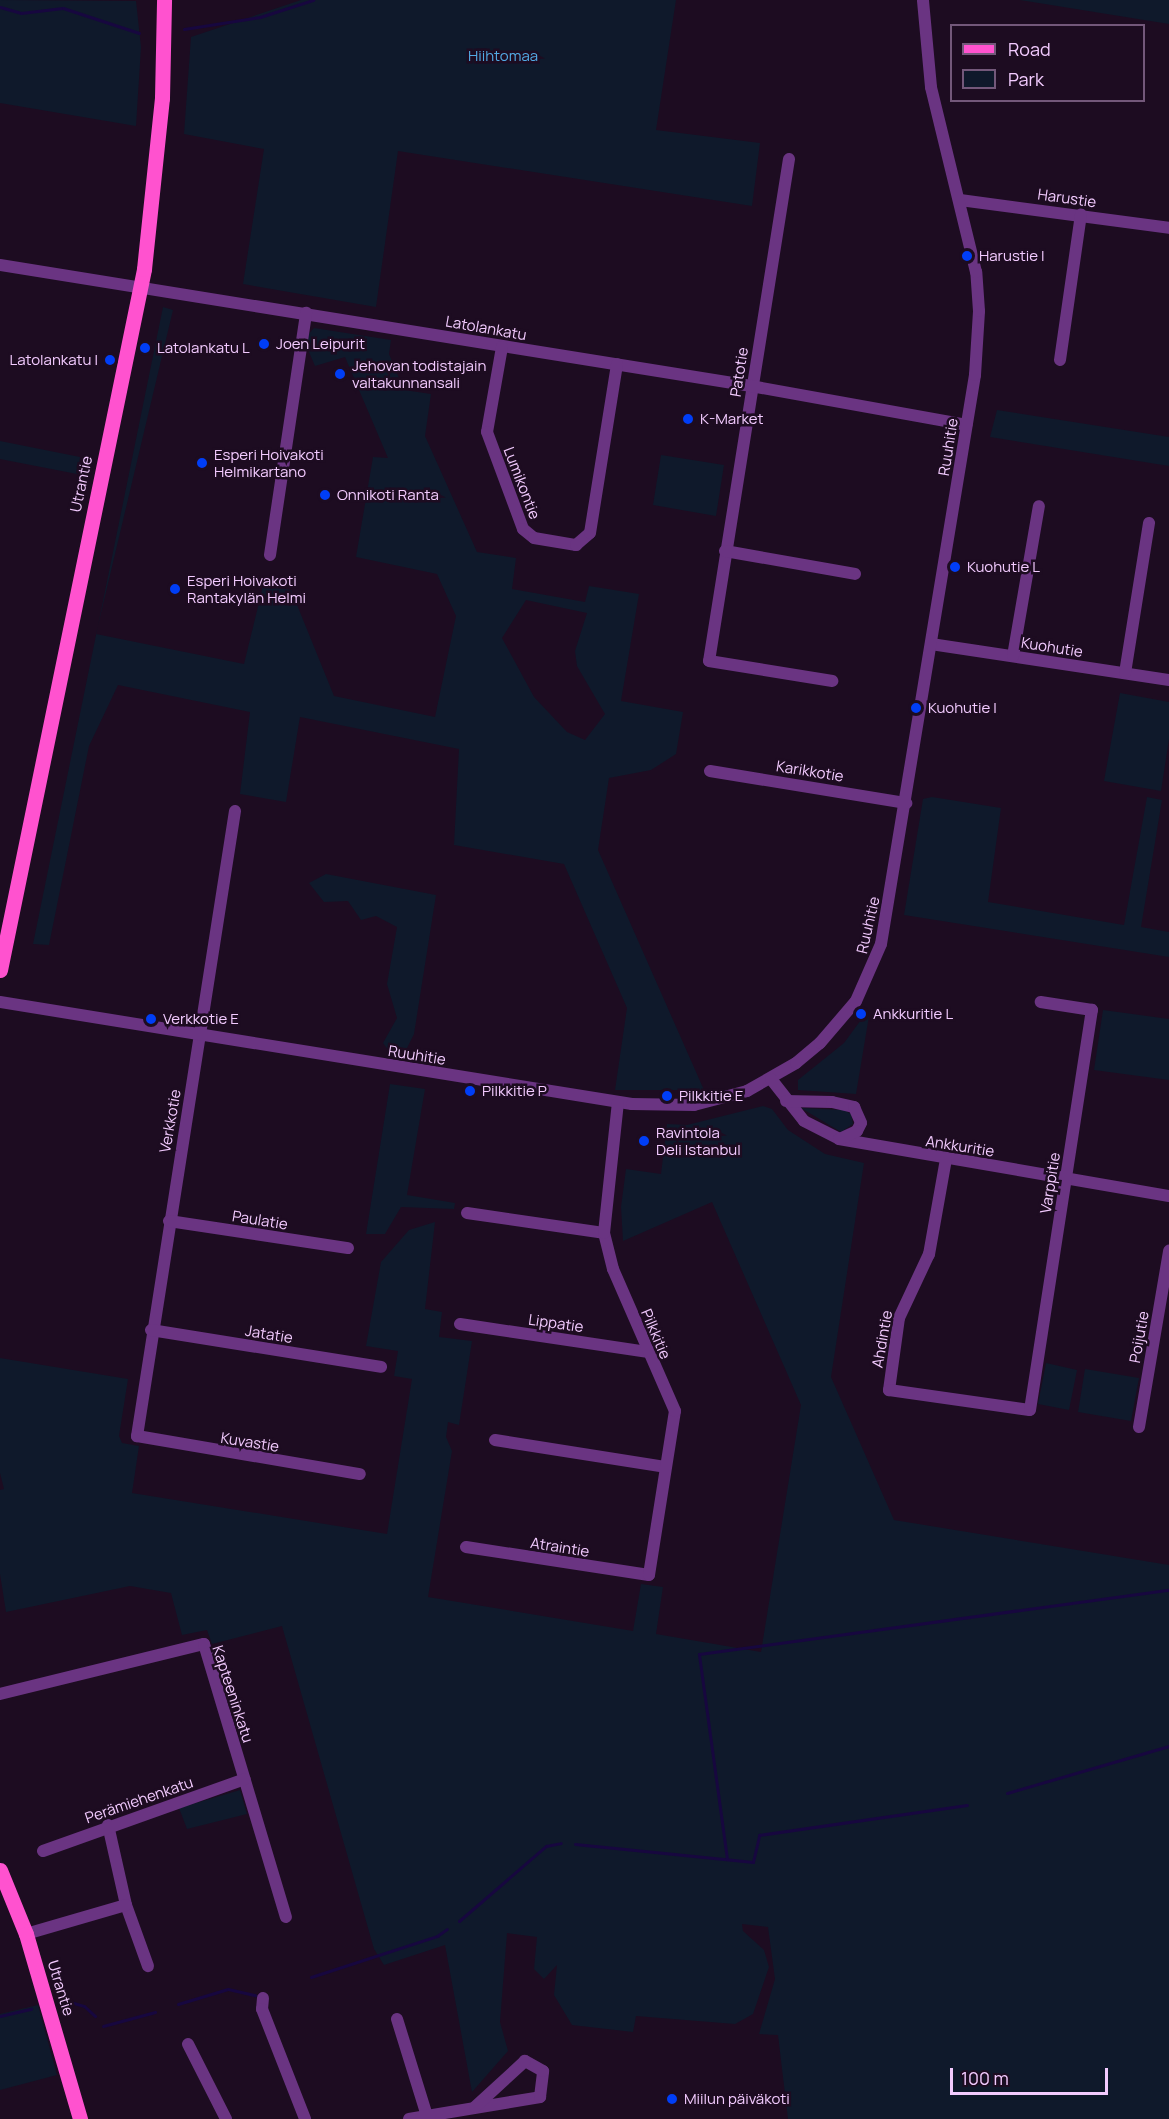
<!DOCTYPE html>
<meta charset="utf-8">
<style>
body{margin:0}
#map{position:relative;width:1169px;height:2119px;overflow:hidden;background:#1d0c21;font-family:Manrope,sans-serif}
div>[style]{position:absolute}
[style*='--x']{left:calc(var(--x)*1px);top:calc(var(--y)*1px);width:calc(var(--w)*1px);rotate:calc(var(--a)*1deg)}
.green>*{inset:0;background:#0f192b}
.stream>*{height:3px;margin:-1.5px;padding:0 1.5px;transform-origin:1.5px;border-radius:1.5px;background:#17073f}
.minor>*{height:12px;margin:-6px;padding:0 6px;transform-origin:6px;border-radius:6px;background:#6a3482}
.major>*{height:15px;margin:-7.5px;padding:0 7.5px;transform-origin:7.5px;border-radius:7.5px;background:#ff52cf}
.dots>*{width:16px;height:16px;translate:-50% -50%;box-sizing:border-box;border:3px solid #1d0c21;border-radius:50%}
span{translate:-50% -50%;white-space:nowrap;text-align:center;line-height:1.15;-webkit-text-stroke:5px #1d0c21;paint-order:stroke}
.park-label{font-size:15px;color:#52aae4}
.street-label{font-size:15px;color:#f3cbff}
.poi-label{font-size:15px;color:#f3cbff}
.left{translate:0 -50%;text-align:left}
.right{translate:-100% -50%;text-align:right}
.legend{position:absolute;left:950px;top:24px;width:195px;height:78px;box-sizing:border-box;background:#1d0c21;border:2px solid #73587a;margin:0;padding:8px 10px;list-style:none;font-size:18px;color:#f3cbff}
.legend li{display:flex;align-items:center;gap:12px;height:30px}
.legend b{width:30px;border:2px solid #73587a}
.scale{position:absolute;left:950px;top:2068px;width:158px;height:27px;box-sizing:border-box;border:3px solid #f3cbff;border-top:0;padding-left:8px;font-size:18px;line-height:21px;white-space:nowrap;color:#f3cbff;-webkit-text-stroke:4px #1d0c21;paint-order:stroke}
</style>
<div id="map">
<div class="green">
<i style="clip-path:polygon(0 0,136px 1px,141px 47px,136px 126px,0 103px)"></i>
<i style="clip-path:polygon(301px 0,676px 0,656px 130px,760px 143px,752px 206px,398px 151px,376px 307px,243px 284px,264px 149px,184px 134px,191px 37px)"></i>
<i style="clip-path:polygon(1020px 0,1169px 0,1169px 24px)"></i>
<i style="clip-path:polygon(evenodd,163px 307px,173px 310px,96px 634px,244px 664px,263px 586px,291px 590px,334px 696px,435px 717px,456px 616px,437px 574px,356px 557px,373px 457px,388px 458px,345px 357px,315px 366px,306px 345px,306px 337px,314px 328px,391px 340px,389px 354px,404px 390px,431px 394px,425px 436px,477px 552px,516px 558px,512px 589px,585px 602px,589px 586px,639px 594px,621px 701px,683px 712px,676px 754px,651px 770px,609px 778px,598px 850px,704px 1090px,615px 1090px,627px 1008px,564px 864px,454px 845px,459px 749px,300px 717px,286px 802px,240px 794px,250px 712px,118px 685px,89px 746px,49px 945px,33px 944px,163px 307px,526px 600px,587px 613px,575px 651px,577px 666px,605px 714px,585px 740px,567px 732px,534px 697px,502px 638px,526px 600px)"></i>
<i style="clip-path:polygon(997px 410px,1169px 437px,1169px 466px,990px 437px)"></i>
<i style="clip-path:polygon(0 441px,80px 457px,77px 474px,0 459px)"></i>
<i style="clip-path:polygon(661px 455px,724px 465px,716px 516px,653px 505px)"></i>
<i style="clip-path:polygon(1120px 693px,1169px 702px,1169px 739px,1161px 791px,1104px 781px)"></i>
<i style="clip-path:polygon(932px 797px,1001px 808px,988px 902px,1124px 925px,1147px 797px,1162px 800px,1141px 927px,1169px 932px,1169px 957px,904px 915px,923px 799px)"></i>
<i style="clip-path:polygon(326px 874px,436px 895px,414px 1034px,406px 1050px,389px 1051px,383px 1043px,397px 1018px,387px 984px,397px 927px,376px 916px,361px 920px,348px 901px,324px 902px,309px 883px)"></i>
<i style="clip-path:polygon(1103px 1010px,1169px 1019px,1169px 1080px,1094px 1070px)"></i>
<i style="clip-path:polygon(866px 1013px,869px 1016px,856px 1094px,798px 1090px,798px 1080px,844px 1043px)"></i>
<i style="clip-path:polygon(390px 1084px,425px 1089px,407px 1195px,455px 1203px,454px 1209px,401px 1207px,385px 1234px,366px 1234px)"></i>
<i style="clip-path:polygon(763px 1106px,772px 1109px,788px 1130px,825px 1154px,864px 1163px,831px 1377px,894px 1520px,1169px 1565px,1169px 2119px,788px 2119px,778px 2035px,759px 2034px,775px 1979px,768px 1927px,742px 1924px,743px 1931px,764px 1950px,769px 1967px,753px 2014px,735px 2024px,636px 2016px,633px 2032px,572px 2025px,554px 1995px,557px 1965px,544px 1979px,534px 1969px,537px 1937px,507px 1933px,500px 2022px,508px 2051px,472px 2092px,445px 1945px,384px 1965px,374px 1949px,282px 1626px,212px 1644px,207px 1630px,182px 1635px,171px 1593px,130px 1586px,6px 1612px,0 1574px,0 1490px,4px 1489px,0 1473px,0 1358px,128px 1379px,119px 1436px,122px 1443px,139px 1446px,132px 1493px,387px 1534px,412px 1379px,394px 1376px,398px 1351px,366px 1346px,381px 1262px,409px 1230px,435px 1222px,425px 1309px,442px 1312px,439px 1337px,472px 1341px,459px 1425px,448px 1422px,446px 1437px,452px 1451px,428px 1597px,633px 1631px,641px 1584px,663px 1587px,656px 1634px,761px 1652px,801px 1405px,712px 1202px,623px 1241px,621px 1207px,626px 1169px,661px 1174px,667px 1124px,687px 1125px)"></i>
<i style="clip-path:polygon(801px 1108px,844px 1110px,851px 1114px,853px 1124px,841px 1132px)"></i>
<i style="clip-path:polygon(1046px 1363px,1077px 1370px,1069px 1410px,1038px 1404px)"></i>
<i style="clip-path:polygon(1085px 1369px,1139px 1378px,1131px 1421px,1078px 1412px)"></i>
<i style="clip-path:polygon(240px 1790px,247px 1814px,187px 1829px,179px 1808px)"></i>
<i style="clip-path:polygon(38px 2005px,57px 2075px,0 2090px,0 2014px)"></i>
</div>
<div class="stream">
<i style="--x:0;--y:7;--w:22;--a:16"></i>
<i style="--x:21;--y:13;--w:42;--a:-6.8"></i>
<i style="--x:63;--y:8;--w:80;--a:18.2"></i>
<i style="--x:184;--y:29;--w:77;--a:-9"></i>
<i style="--x:260;--y:17;--w:56;--a:-17.8"></i>
<i style="--x:1007;--y:1793;--w:169;--a:-16.2"></i>
<i style="--x:575;--y:1844;--w:179;--a:5.8"></i>
<i style="--x:753;--y:1862;--w:28;--a:-77"></i>
<i style="--x:759;--y:1835;--w:210;--a:-8.2"></i>
<i style="--x:727;--y:1859;--w:207;--a:-97.8"></i>
<i style="--x:699;--y:1654;--w:474;--a:-7.8"></i>
<i style="--x:459;--y:1921;--w:115;--a:-40.8"></i>
<i style="--x:546;--y:1846;--w:15;--a:-11"></i>
<i style="--x:311;--y:1977;--w:133;--a:-18"></i>
<i style="--x:437;--y:1936;--w:12;--a:-35"></i>
<i style="--x:70;--y:2002;--w:15;--a:16"></i>
<i style="--x:84;--y:2006;--w:15;--a:42"></i>
<i style="--x:178;--y:2004;--w:52;--a:-16.7"></i>
<i style="--x:228;--y:1989;--w:28;--a:13"></i>
<i style="--x:0;--y:2016;--w:32;--a:-13"></i>
<i style="--x:103;--y:2026;--w:54;--a:-15.1"></i>
</div>
<div class="minor">
<i style="--x:789;--y:159;--w:508;--a:99.05"></i>
<i style="--x:709;--y:661;--w:125;--a:9.2"></i>
<i style="--x:960;--y:200;--w:211;--a:7.6"></i>
<i style="--x:0;--y:265;--w:761;--a:9.15"></i>
<i style="--x:751;--y:386;--w:219;--a:10.2"></i>
<i style="--x:502;--y:347;--w:86;--a:100"></i>
<i style="--x:487;--y:432;--w:103;--a:69.6"></i>
<i style="--x:523;--y:529;--w:14;--a:39"></i>
<i style="--x:534;--y:538;--w:43;--a:9.5"></i>
<i style="--x:576;--y:545;--w:18;--a:-41"></i>
<i style="--x:590;--y:533;--w:171;--a:-80.9"></i>
<i style="--x:1060;--y:360;--w:147;--a:-81.8"></i>
<i style="--x:725;--y:551;--w:132;--a:10"></i>
<i style="--x:270;--y:555;--w:245;--a:-81.5"></i>
<i style="--x:931;--y:644;--w:241;--a:8.6"></i>
<i style="--x:1013;--y:656;--w:152;--a:-80.2"></i>
<i style="--x:1125;--y:673;--w:152;--a:-80.9"></i>
<i style="--x:710;--y:771;--w:199;--a:9.3"></i>
<i style="--x:235;--y:811;--w:633;--a:98.91"></i>
<i style="--x:137;--y:1436;--w:226;--a:9.7"></i>
<i style="--x:0;--y:1002;--w:640;--a:9.17"></i>
<i style="--x:632;--y:1104;--w:62;--a:0.9"></i>
<i style="--x:694;--y:1105;--w:55;--a:-14.8"></i>
<i style="--x:747;--y:1091;--w:56;--a:-29.7"></i>
<i style="--x:796;--y:1063;--w:31;--a:-40"></i>
<i style="--x:820;--y:1043;--w:55;--a:-49.4"></i>
<i style="--x:856;--y:1001;--w:62;--a:-66.3"></i>
<i style="--x:881;--y:944;--w:577;--a:-80.62"></i>
<i style="--x:975;--y:375;--w:64;--a:-86.4"></i>
<i style="--x:979;--y:311;--w:39;--a:-94"></i>
<i style="--x:976;--y:272;--w:190;--a:-103.7"></i>
<i style="--x:931;--y:87;--w:87;--a:-95.3"></i>
<i style="--x:771;--y:1079;--w:53;--a:51.8"></i>
<i style="--x:804;--y:1121;--w:39;--a:27"></i>
<i style="--x:839;--y:1139;--w:335;--a:9.8"></i>
<i style="--x:786;--y:1101;--w:46;--a:1.2"></i>
<i style="--x:832;--y:1102;--w:23;--a:13"></i>
<i style="--x:854;--y:1107;--w:17;--a:66"></i>
<i style="--x:861;--y:1123;--w:9;--a:117"></i>
<i style="--x:857;--y:1131;--w:19;--a:155"></i>
<i style="--x:946;--y:1159;--w:97;--a:100.1"></i>
<i style="--x:929;--y:1254;--w:71;--a:115.1"></i>
<i style="--x:899;--y:1318;--w:73;--a:97.9"></i>
<i style="--x:889;--y:1390;--w:142;--a:8.1"></i>
<i style="--x:1030;--y:1410;--w:405;--a:-81.2"></i>
<i style="--x:1092;--y:1010;--w:52;--a:-171.1"></i>
<i style="--x:467;--y:1213;--w:138;--a:8.3"></i>
<i style="--x:169;--y:1221;--w:181;--a:8.6"></i>
<i style="--x:460;--y:1324;--w:189;--a:8.5"></i>
<i style="--x:151;--y:1330;--w:233;--a:9.1"></i>
<i style="--x:1139;--y:1427;--w:179;--a:-80.3"></i>
<i style="--x:495;--y:1440;--w:172;--a:9"></i>
<i style="--x:466;--y:1547;--w:185;--a:8.7"></i>
<i style="--x:649;--y:1575;--w:166;--a:-81"></i>
<i style="--x:675;--y:1411;--w:155;--a:-113.6"></i>
<i style="--x:613;--y:1269;--w:37;--a:-104"></i>
<i style="--x:604;--y:1233;--w:131;--a:-83.9"></i>
<i style="--x:0;--y:1694;--w:210;--a:-13.8"></i>
<i style="--x:204;--y:1644;--w:285;--a:73.3"></i>
<i style="--x:108;--y:1825;--w:82;--a:77.3"></i>
<i style="--x:126;--y:1905;--w:65;--a:70.2"></i>
<i style="--x:43;--y:1851;--w:214;--a:-19.6"></i>
<i style="--x:26;--y:1934;--w:104;--a:-16.2"></i>
<i style="--x:263;--y:1998;--w:11;--a:95"></i>
<i style="--x:262;--y:2009;--w:118;--a:68.6"></i>
<i style="--x:397;--y:2019;--w:105;--a:72.8"></i>
<i style="--x:188;--y:2044;--w:84;--a:63.1"></i>
<i style="--x:409;--y:2119;--w:133;--a:-9.5"></i>
<i style="--x:540;--y:2097;--w:26;--a:-83"></i>
<i style="--x:543;--y:2071;--w:21;--a:-151"></i>
<i style="--x:525;--y:2061;--w:68;--a:137.4"></i>
</div>
<div class="major">
<i style="--x:0;--y:970;--w:716;--a:-78.39"></i>
<i style="--x:144;--y:269;--w:172;--a:-84"></i>
<i style="--x:162;--y:98;--w:98;--a:-88.8"></i>
<i style="--x:0;--y:1870;--w:69;--a:67.9"></i>
<i style="--x:26;--y:1934;--w:193;--a:73.7"></i>
</div>
<div class="dots">
<i style="left:967px;top:256px;background:#003ef6"></i>
<i style="left:264px;top:344px;background:#003ef6"></i>
<i style="left:145px;top:348px;background:#003ef6"></i>
<i style="left:110px;top:360px;background:#003ef6"></i>
<i style="left:340px;top:374px;background:#003ef6"></i>
<i style="left:688px;top:419px;background:#003ef6"></i>
<i style="left:202px;top:463px;background:#003ef6"></i>
<i style="left:325px;top:495px;background:#003ef6"></i>
<i style="left:955px;top:567px;background:#003ef6"></i>
<i style="left:175px;top:589px;background:#003ef6"></i>
<i style="left:916px;top:708px;background:#003ef6"></i>
<i style="left:861px;top:1014px;background:#003ef6"></i>
<i style="left:151px;top:1019px;background:#003ef6"></i>
<i style="left:470px;top:1091px;background:#003ef6"></i>
<i style="left:667px;top:1096px;background:#003ef6"></i>
<i style="left:644px;top:1141px;background:#003ef6"></i>
<i style="left:672px;top:2099px;background:#003ef6"></i>
</div>
<div class="park-label">
<span style="left:503px;top:56px">Hiihtomaa</span>
</div>
<div class="street-label">
<span style="left:1067px;top:198px;rotate:8deg">Harustie</span>
<span style="left:486px;top:328px;rotate:10deg">Latolankatu</span>
<span style="left:739px;top:372px;rotate:-81deg">Patotie</span>
<span style="left:948px;top:447px;rotate:-81deg">Ruuhitie</span>
<span style="left:522px;top:483px;rotate:69deg">Lumikontie</span>
<span style="left:81px;top:484px;rotate:-78deg">Utrantie</span>
<span style="left:1052px;top:647px;rotate:9deg">Kuohutie</span>
<span style="left:810px;top:771px;rotate:9deg">Karikkotie</span>
<span style="left:868px;top:925px;rotate:-77deg">Ruuhitie</span>
<span style="left:417px;top:1055px;rotate:9deg">Ruuhitie</span>
<span style="left:170px;top:1121px;rotate:-80deg">Verkkotie</span>
<span style="left:960px;top:1146px;rotate:9deg">Ankkuritie</span>
<span style="left:1050px;top:1183px;rotate:-81deg">Varppitie</span>
<span style="left:260px;top:1220px;rotate:9deg">Paulatie</span>
<span style="left:556px;top:1323px;rotate:8deg">Lippatie</span>
<span style="left:269px;top:1334px;rotate:9deg">Jatatie</span>
<span style="left:656px;top:1334px;rotate:67deg">Pilkkitie</span>
<span style="left:1139px;top:1337px;rotate:-80deg">Poijutie</span>
<span style="left:882px;top:1339px;rotate:-80deg">Ahdintie</span>
<span style="left:250px;top:1442px;rotate:9deg">Kuvastie</span>
<span style="left:560px;top:1547px;rotate:9deg">Atraintie</span>
<span style="left:233px;top:1694px;rotate:72deg">Kapteeninkatu</span>
<span style="left:139px;top:1800px;rotate:-19deg">Perämiehenkatu</span>
<span style="left:61px;top:1988px;rotate:73deg">Utrantie</span>
</div>
<div class="poi-label">
<span class="left" style="left:979px;top:256px">Harustie I</span>
<span class="left" style="left:276px;top:344px">Joen Leipurit</span>
<span class="left" style="left:157px;top:348px">Latolankatu L</span>
<span class="right" style="left:98px;top:360px">Latolankatu I</span>
<span class="left" style="left:352px;top:374px">Jehovan todistajain<br>valtakunnansali</span>
<span class="left" style="left:700px;top:419px">K-Market</span>
<span class="left" style="left:214px;top:463px">Esperi Hoivakoti<br>Helmikartano</span>
<span class="left" style="left:337px;top:495px">Onnikoti Ranta</span>
<span class="left" style="left:967px;top:567px">Kuohutie L</span>
<span class="left" style="left:187px;top:589px">Esperi Hoivakoti<br>Rantakylän Helmi</span>
<span class="left" style="left:928px;top:708px">Kuohutie I</span>
<span class="left" style="left:873px;top:1014px">Ankkuritie L</span>
<span class="left" style="left:163px;top:1019px">Verkkotie E</span>
<span class="left" style="left:482px;top:1091px">Pilkkitie P</span>
<span class="left" style="left:679px;top:1096px">Pilkkitie E</span>
<span class="left" style="left:656px;top:1141px">Ravintola<br>Deli Istanbul</span>
<span class="left" style="left:684px;top:2099px">Miilun päiväkoti</span>
</div>
<ul class="legend">
<li><b style="height:8px;background:#ff52cf"></b>Road</li>
<li><b style="height:16px;background:#0f192b"></b>Park</li>
</ul>
<div class="scale">100 m</div>
</div>
